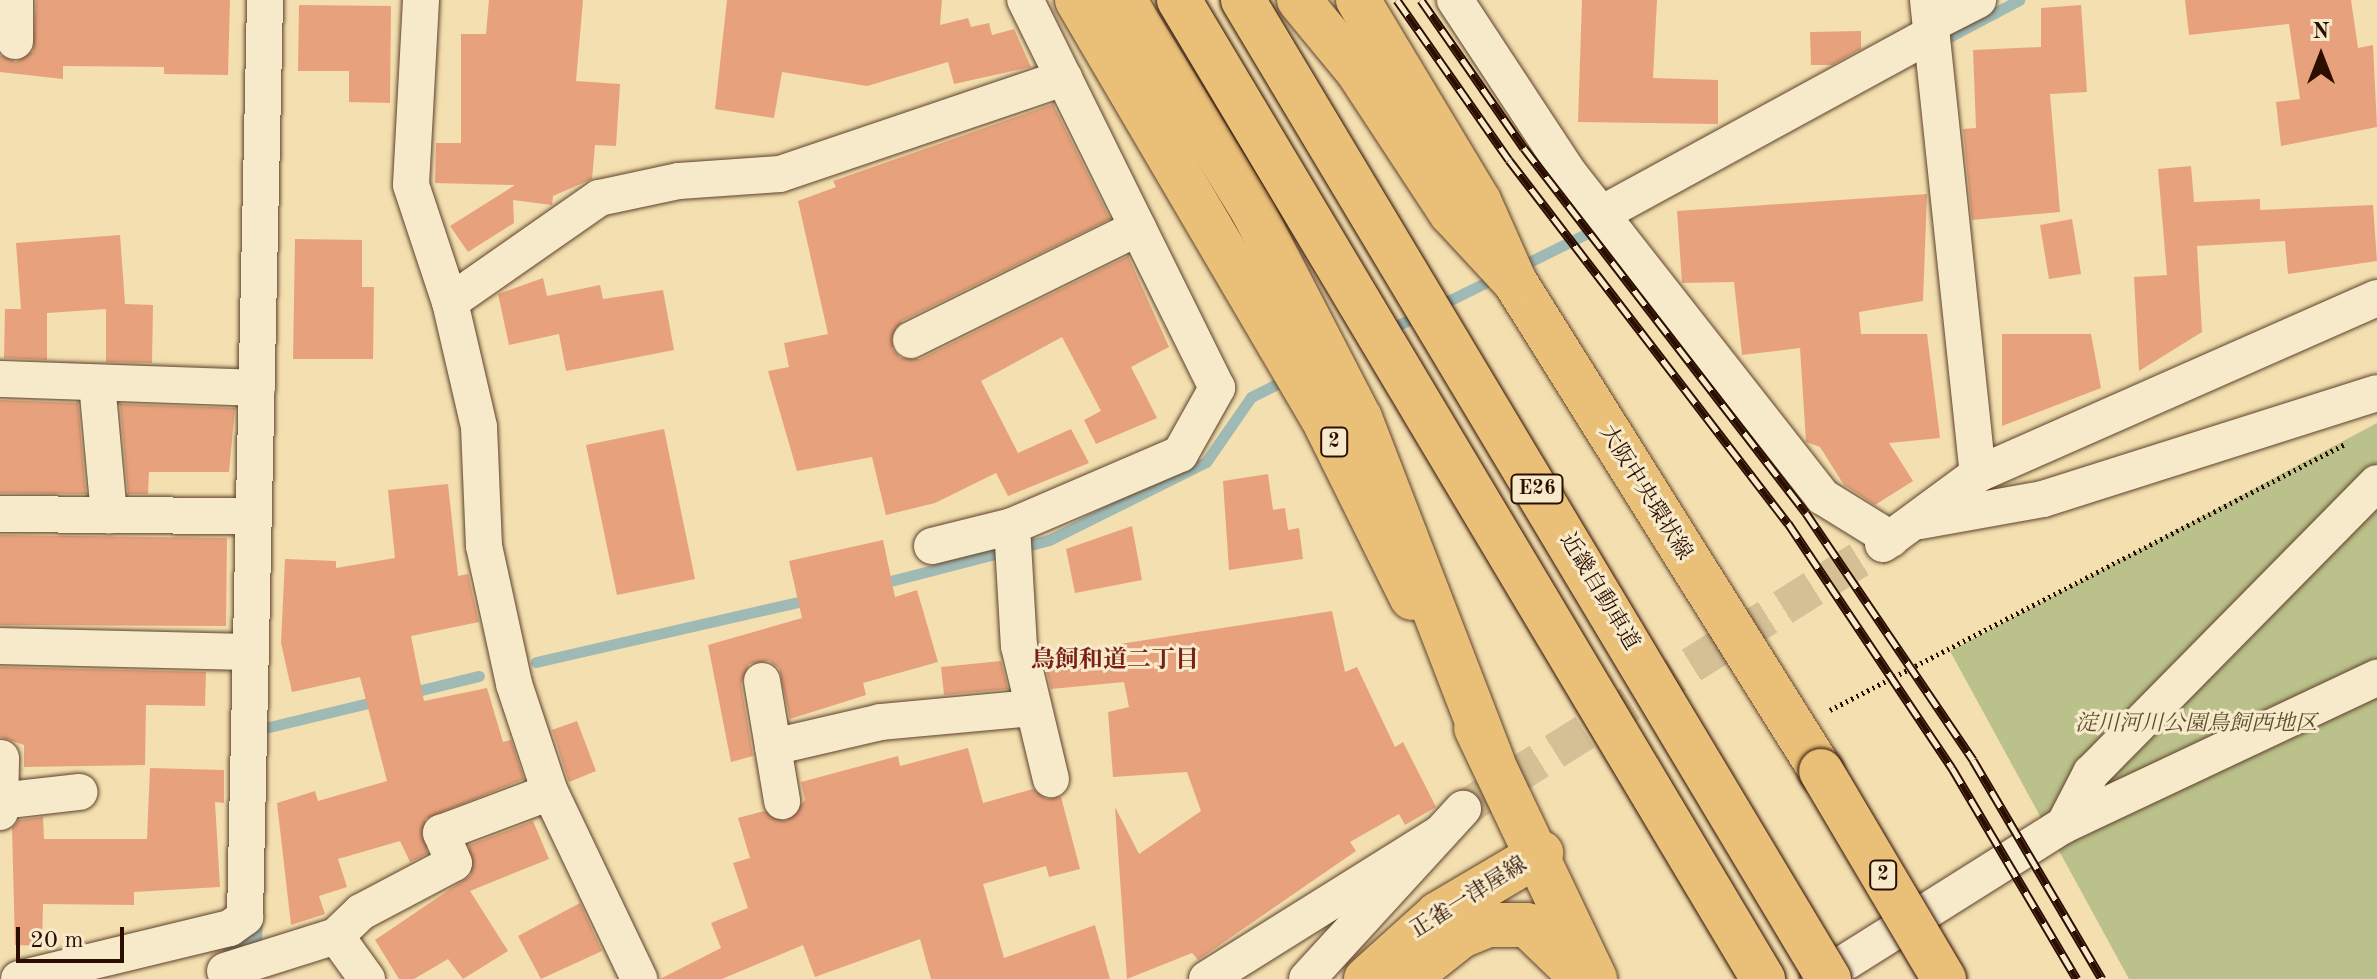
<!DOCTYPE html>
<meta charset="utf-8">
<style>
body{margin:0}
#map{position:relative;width:2377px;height:979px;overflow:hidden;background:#f3dfaf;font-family:"Old Standard TT","Noto Serif JP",serif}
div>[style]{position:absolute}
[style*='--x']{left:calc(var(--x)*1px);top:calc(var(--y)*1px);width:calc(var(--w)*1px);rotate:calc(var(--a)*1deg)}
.green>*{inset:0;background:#bbc18a}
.stream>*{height:11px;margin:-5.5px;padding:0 5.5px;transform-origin:5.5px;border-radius:5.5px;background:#9fbab5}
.building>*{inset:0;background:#e7a27d}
.minor-tunnel>*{height:36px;margin-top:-18px;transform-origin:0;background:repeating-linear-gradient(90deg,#d5c095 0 36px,transparent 0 54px)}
.path>*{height:5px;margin-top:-2.5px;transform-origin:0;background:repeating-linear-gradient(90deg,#2c0e00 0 2px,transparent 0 6px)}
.roads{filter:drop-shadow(0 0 2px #5e422c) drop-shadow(0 0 2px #5e422c)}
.minor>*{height:36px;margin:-18px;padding:0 18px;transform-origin:18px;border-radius:18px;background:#f7eacb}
.major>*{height:44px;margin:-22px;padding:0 22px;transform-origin:22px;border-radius:22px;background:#eac078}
.highway>*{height:44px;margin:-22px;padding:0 22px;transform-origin:22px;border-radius:22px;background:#eac078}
.rail>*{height:9px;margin-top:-4.5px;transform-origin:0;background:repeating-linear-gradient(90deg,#f7eacb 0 18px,#2c0e00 0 36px);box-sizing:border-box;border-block:2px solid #2c0e00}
.bridges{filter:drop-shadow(0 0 2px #2c0e00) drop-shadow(0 0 2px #2c0e00)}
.major-bridge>*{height:44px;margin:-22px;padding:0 22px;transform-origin:22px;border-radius:22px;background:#eac078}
.highway-bridge>*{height:44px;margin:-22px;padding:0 22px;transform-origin:22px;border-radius:22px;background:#eac078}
span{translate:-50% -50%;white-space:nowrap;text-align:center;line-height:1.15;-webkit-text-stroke:6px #f7eacb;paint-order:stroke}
.shield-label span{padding:2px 6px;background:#f7eacb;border:2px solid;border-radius:6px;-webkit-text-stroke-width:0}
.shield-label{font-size:20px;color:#2c0e00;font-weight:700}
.street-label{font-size:22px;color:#2c0e00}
.park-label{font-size:22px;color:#5e4d30;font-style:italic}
.neighbourhood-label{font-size:24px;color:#7a1f14;font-weight:700}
.north{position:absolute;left:2281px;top:16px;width:80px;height:80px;-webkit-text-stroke:6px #f7eacb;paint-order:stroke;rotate:0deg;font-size:22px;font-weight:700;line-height:32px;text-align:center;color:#2c0e00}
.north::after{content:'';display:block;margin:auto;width:28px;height:36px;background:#2c0e00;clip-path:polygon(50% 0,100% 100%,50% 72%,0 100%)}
.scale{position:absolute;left:16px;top:927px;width:108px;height:36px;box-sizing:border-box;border:4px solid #2c0e00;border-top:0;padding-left:10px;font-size:24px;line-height:28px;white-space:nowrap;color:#2c0e00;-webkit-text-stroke:6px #f7eacb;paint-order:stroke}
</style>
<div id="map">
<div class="green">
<i style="clip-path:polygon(2377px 423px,2377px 979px,2129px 979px,1950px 651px)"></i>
</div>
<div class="stream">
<i style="--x:1938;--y:43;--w:92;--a:-28"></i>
<i style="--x:1519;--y:267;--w:95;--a:-26.3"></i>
<i style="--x:1436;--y:307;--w:70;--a:-26.2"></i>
<i style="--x:1385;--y:331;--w:38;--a:-25"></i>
<i style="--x:879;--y:584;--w:176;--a:-14.5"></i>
<i style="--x:1049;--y:540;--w:175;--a:-26.4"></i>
<i style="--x:1206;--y:462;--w:79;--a:-55.3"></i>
<i style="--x:1251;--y:397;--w:45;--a:-26.6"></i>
<i style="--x:536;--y:662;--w:282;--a:-12.9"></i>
<i style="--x:409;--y:693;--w:72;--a:-13.7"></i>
<i style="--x:265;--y:728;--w:119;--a:-13.6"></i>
<i style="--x:227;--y:946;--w:30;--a:-14"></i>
<i style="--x:256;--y:939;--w:22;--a:-87"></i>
</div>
<div class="building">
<i style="clip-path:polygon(36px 0,230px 0,228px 75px,164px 74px,164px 67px,63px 66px,63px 79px,0 72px,0 55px,16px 62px,33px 51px)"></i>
<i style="clip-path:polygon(489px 0,583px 0,576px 81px,620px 84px,616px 146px,595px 145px,592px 179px,553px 196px,552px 205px,513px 200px,514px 223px,468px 252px,450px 226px,515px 185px,435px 183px,436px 143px,461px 143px,461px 34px,486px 34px)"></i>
<i style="clip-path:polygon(727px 0,942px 0,940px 25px,968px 18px,971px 27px,989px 23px,992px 35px,1014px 29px,1031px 67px,954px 84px,948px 62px,867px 86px,782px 72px,774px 118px,715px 109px)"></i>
<i style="clip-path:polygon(1582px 0,1657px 0,1653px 78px,1718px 80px,1718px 124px,1578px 122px)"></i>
<i style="clip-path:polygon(2185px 0,2351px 0,2358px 48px,2373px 45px,2377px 127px,2281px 146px,2276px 102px,2300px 99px,2289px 24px,2189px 35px)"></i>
<i style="clip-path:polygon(299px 5px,391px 6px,390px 103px,349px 102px,349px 71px,298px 71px)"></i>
<i style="clip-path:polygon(2081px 5px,2087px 92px,2050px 94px,2060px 212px,1972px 220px,1963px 129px,1976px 128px,1973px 50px,2041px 47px,2041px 8px)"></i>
<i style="clip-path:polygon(1861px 31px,1861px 49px,1832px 65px,1811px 65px,1810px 32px)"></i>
<i style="clip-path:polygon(1053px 104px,1110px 219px,902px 321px,892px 349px,900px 358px,920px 359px,1128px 256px,1169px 347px,1131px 367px,1157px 418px,1096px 444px,1084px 420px,1101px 411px,1062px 337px,981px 381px,1018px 453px,1071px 429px,1089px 463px,1008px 496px,996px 473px,935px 503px,886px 515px,872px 457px,797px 471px,768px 371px,789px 367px,784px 343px,828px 334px,798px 201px,836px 187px,833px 181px)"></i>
<i style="clip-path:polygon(2191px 166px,2194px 202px,2260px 199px,2260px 210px,2373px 205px,2377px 261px,2288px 274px,2285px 241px,2197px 246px,2202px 332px,2139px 371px,2134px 277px,2167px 275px,2158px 169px)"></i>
<i style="clip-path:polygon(1927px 194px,1923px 301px,1859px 312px,1861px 334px,1927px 334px,1940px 438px,1889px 443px,1913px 481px,1875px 505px,1844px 485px,1820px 447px,1806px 442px,1800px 348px,1742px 355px,1734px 282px,1682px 283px,1677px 211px)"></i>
<i style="clip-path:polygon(2072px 219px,2081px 274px,2049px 279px,2040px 225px)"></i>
<i style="clip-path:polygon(120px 235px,125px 304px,153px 305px,152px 363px,106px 362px,106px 309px,47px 313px,47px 360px,4px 358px,5px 309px,21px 309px,16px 243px)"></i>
<i style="clip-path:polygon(295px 239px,362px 240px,362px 287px,374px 287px,373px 359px,293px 359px)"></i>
<i style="clip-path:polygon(543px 278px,547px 296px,600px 285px,603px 299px,663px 290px,674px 350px,566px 371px,559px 334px,509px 345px,498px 294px)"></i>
<i style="clip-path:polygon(2002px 334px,2091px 334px,2101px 388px,2002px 426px)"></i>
<i style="clip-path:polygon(0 400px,78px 403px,86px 494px,0 493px)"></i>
<i style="clip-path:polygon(120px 404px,235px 408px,229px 472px,149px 472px,148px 494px,128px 494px)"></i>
<i style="clip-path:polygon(664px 429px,695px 579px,617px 595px,586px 445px)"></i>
<i style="clip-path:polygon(1268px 474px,1273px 510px,1285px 508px,1288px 530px,1299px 528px,1303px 559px,1229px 570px,1223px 481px)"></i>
<i style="clip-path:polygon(448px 484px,458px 576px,468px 574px,479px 622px,411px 636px,424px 701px,487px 688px,503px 742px,511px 740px,524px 779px,425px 819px,427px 854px,410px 862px,400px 841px,338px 859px,347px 887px,319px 896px,325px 914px,291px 925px,277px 803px,315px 791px,318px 801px,387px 781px,360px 677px,292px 692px,281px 643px,285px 559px,336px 561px,336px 568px,395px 558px,388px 490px)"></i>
<i style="clip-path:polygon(1132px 526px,1142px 580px,1075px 593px,1066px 549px)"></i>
<i style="clip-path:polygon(0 535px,227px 538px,226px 626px,0 625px)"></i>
<i style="clip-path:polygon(883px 540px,895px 597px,917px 590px,938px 662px,863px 683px,866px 695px,790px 719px,779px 668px,769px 661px,749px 664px,741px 684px,753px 756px,731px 762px,708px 645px,802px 618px,789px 561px)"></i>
<i style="clip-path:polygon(1332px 611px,1345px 672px,1357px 667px,1395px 747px,1403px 742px,1436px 807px,1405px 825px,1399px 814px,1350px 842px,1356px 851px,1198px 960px,1192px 953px,1127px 979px,1115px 807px,1139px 854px,1201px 811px,1187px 772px,1113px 777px,1108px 712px,1129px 707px,1124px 682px,1051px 689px,1043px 656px)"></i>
<i style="clip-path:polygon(1001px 661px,1008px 689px,944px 695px,941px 667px)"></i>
<i style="clip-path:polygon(0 667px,206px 672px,205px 706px,146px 705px,145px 765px,24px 767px,24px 745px,0 737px)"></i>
<i style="clip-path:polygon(577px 721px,596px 771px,569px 782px,552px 730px)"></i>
<i style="clip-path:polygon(968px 748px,983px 803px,1033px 789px,1046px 799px,1061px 797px,1080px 869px,1049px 877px,1046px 866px,983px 884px,1004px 958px,1095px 925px,1110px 979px,931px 979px,920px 939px,815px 977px,803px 945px,722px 979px,660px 979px,721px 948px,711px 923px,748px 908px,733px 863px,750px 858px,738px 818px,764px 811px,786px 821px,805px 800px,801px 782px,898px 756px,900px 766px)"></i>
<i style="clip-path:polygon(150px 768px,224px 770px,224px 803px,215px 802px,220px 887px,134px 892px,134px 905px,43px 904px,42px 946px,15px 945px,12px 828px,19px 820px,43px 817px,44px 839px,147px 839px)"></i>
<i style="clip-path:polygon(533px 821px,549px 859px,470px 891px,508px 951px,463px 979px,448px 959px,414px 979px,399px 979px,375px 940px,471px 875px,469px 845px)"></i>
<i style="clip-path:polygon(580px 903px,602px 951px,541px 979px,518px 936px)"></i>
</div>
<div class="minor-tunnel">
<i style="--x:1463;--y:809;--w:497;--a:-32.2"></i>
</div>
<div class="path">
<i style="--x:1830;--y:710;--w:582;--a:-27.31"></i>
</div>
<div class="roads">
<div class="minor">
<i style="--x:421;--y:0;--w:185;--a:93.1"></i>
<i style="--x:411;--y:185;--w:123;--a:71.6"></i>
<i style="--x:450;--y:302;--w:128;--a:76.9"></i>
<i style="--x:479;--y:427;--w:119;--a:87.6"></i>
<i style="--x:484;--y:546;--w:141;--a:77.7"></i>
<i style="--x:514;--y:684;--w:114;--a:71.6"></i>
<i style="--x:550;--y:792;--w:207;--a:64.5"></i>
<i style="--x:1455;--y:0;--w:206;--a:56.7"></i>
<i style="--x:1568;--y:172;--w:413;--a:51.9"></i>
<i style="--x:1823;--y:497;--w:80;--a:31.7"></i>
<i style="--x:1928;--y:0;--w:477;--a:84"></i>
<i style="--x:1931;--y:24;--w:53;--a:-27.1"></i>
<i style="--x:15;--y:41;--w:41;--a:-90"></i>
<i style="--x:1605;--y:212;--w:372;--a:-28.6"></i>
<i style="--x:450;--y:302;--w:182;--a:-34.9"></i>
<i style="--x:599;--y:198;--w:82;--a:-12"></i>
<i style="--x:679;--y:181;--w:101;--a:-4"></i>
<i style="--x:780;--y:174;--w:300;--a:-18.7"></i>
<i style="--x:911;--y:340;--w:253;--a:-26.3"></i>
<i style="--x:0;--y:379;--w:257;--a:2"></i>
<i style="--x:97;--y:383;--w:133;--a:84.8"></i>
<i style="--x:0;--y:514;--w:254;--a:0.5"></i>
<i style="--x:1920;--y:521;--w:125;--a:-10.1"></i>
<i style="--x:2043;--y:499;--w:350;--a:-17.6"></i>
<i style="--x:1012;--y:526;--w:120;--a:86.7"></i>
<i style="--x:1019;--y:646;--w:137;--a:76.5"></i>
<i style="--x:1883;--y:544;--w:118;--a:-36.4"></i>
<i style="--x:1978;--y:474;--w:436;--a:-23.8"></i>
<i style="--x:932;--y:546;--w:82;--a:-14"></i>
<i style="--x:1012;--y:526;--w:183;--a:-23.2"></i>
<i style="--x:1180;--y:454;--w:76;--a:-60.7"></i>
<i style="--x:1217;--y:388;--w:433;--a:-116.3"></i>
<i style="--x:0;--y:646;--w:251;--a:1.4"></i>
<i style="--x:762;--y:681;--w:122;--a:80.5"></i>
<i style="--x:773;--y:747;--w:111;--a:-13"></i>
<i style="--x:881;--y:722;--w:153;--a:-5.3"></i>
<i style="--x:0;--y:801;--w:80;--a:-6.5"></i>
<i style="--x:0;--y:812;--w:54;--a:-88.9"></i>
<i style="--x:2064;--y:825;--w:59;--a:-62.6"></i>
<i style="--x:2091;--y:773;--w:407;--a:-45.4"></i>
<i style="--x:336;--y:936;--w:53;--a:54.2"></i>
<i style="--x:225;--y:971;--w:116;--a:-17.5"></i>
<i style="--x:336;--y:936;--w:35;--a:-44"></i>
<i style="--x:361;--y:912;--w:105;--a:-27.8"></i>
<i style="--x:454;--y:863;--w:33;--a:-113"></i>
<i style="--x:441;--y:833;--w:116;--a:-20.6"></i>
<i style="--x:19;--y:979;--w:217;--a:-13.6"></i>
<i style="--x:230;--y:928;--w:19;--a:-36"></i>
<i style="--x:245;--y:917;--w:917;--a:-88.75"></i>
<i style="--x:1207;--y:979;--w:274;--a:-32"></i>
<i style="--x:1307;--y:979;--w:231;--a:-47.5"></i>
<i style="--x:1819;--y:979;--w:289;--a:-32.2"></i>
<i style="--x:2064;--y:825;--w:346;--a:-25.2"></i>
</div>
<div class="major">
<i style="--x:1077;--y:0;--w:484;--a:59.6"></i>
<i style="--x:1322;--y:417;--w:202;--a:63.6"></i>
<i style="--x:1358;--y:0;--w:235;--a:59"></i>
<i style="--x:1479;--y:201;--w:89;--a:66"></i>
<i style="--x:1515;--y:282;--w:577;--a:57.96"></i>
<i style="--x:1476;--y:728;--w:278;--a:64.6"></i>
<i style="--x:1366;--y:979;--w:97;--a:-42.1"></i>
<i style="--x:1438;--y:914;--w:120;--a:-30.6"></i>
<i style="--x:1407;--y:979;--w:69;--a:-38.5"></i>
<i style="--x:1461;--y:936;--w:29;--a:-22"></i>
<i style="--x:1488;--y:925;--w:39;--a:0"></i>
<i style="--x:1527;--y:925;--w:78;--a:44"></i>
</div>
<div class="highway">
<i style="--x:1124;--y:0;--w:250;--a:58.6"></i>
<i style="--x:1254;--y:213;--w:231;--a:62.7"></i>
<i style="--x:1360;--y:418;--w:369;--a:68.9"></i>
<i style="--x:1299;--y:0;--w:91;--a:50.4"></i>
<i style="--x:1357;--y:70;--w:171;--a:56.7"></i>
<i style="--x:1451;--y:213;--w:94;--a:47.2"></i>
</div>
</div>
<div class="rail">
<i style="--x:1397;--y:0;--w:195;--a:55"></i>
<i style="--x:1509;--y:160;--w:458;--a:52.5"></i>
<i style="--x:1788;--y:523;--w:295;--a:56.2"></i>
<i style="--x:1952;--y:768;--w:245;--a:59.4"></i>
<i style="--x:1421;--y:0;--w:180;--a:55.2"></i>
<i style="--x:1524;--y:148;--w:461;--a:52.3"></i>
<i style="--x:1806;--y:513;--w:298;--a:55.9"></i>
<i style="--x:1973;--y:760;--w:254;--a:59.5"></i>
</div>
<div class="bridges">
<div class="major-bridge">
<i style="--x:1821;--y:771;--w:242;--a:59.4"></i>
</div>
<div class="highway-bridge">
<i style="--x:1179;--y:0;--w:1140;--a:59.18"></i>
<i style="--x:1243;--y:0;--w:1141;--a:59.1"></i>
</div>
</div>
<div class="shield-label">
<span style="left:1334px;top:442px">2</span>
<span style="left:1537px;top:489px">E26</span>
<span style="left:1883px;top:875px">2</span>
</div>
<div class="street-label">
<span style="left:1645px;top:493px;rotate:58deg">大阪中央環状線</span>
<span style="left:1599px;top:592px;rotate:59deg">近畿自動車道</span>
<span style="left:1469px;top:898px;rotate:-32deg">正雀一津屋線</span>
</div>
<div class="park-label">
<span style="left:2196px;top:725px">淀川河川公園鳥飼西地区</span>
</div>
<div class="neighbourhood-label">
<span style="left:1115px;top:662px">鳥飼和道二丁目</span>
</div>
<div class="north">N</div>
<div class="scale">20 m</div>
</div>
